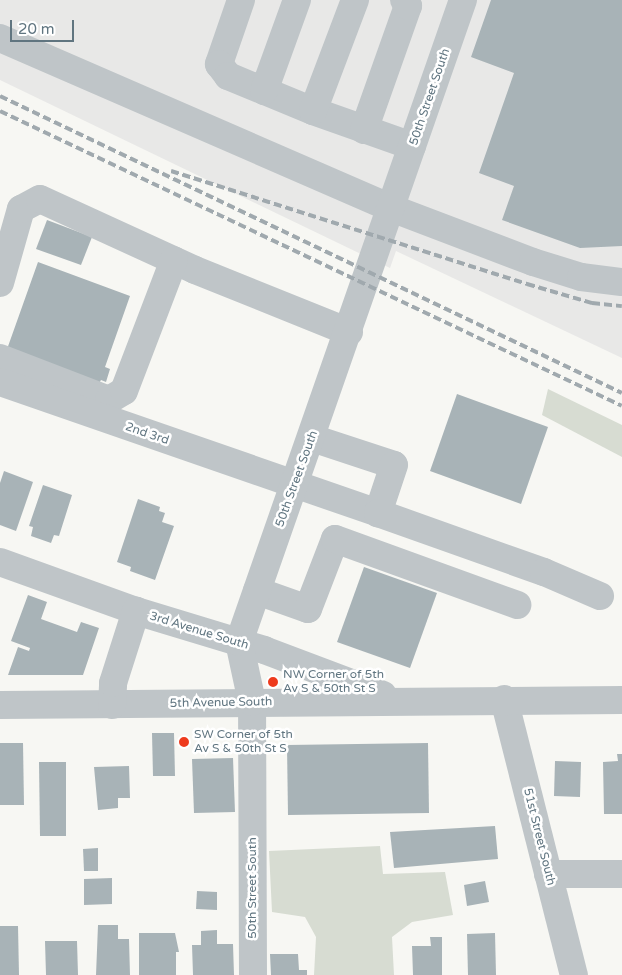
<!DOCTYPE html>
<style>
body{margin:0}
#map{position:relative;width:622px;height:975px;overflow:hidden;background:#f7f7f3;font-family:"Varela Round",sans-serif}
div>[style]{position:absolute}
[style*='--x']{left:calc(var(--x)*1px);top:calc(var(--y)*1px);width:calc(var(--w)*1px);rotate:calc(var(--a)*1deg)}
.built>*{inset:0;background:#e8e8e7}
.green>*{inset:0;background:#d7dcd2}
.building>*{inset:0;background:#a8b3b7}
.minor>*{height:28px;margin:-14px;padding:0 14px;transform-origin:14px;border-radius:14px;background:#bfc5c8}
.rail>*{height:4px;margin-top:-2px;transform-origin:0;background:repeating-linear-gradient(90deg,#a0a9ae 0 8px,transparent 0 12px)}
.dots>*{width:14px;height:14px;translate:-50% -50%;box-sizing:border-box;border:2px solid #fff;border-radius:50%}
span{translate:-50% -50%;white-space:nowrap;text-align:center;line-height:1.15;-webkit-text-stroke:5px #fff;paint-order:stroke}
.street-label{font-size:12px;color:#607580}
.poi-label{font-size:12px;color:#607580}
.left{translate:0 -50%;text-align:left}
.scale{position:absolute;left:10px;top:20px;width:64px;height:22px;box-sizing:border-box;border:2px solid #607580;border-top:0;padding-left:6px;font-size:15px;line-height:18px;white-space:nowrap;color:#607580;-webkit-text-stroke:4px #fff;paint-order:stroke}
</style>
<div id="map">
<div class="built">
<i style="clip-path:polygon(0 0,622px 0,622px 358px,396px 251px,390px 268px,0 80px)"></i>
</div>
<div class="green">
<i style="clip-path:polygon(548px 389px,622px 425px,622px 457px,542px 415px)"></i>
<i style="clip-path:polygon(380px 846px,383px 874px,445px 872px,453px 915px,412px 922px,392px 937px,394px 975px,314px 975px,316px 937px,305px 917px,272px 912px,269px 851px)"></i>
</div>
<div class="building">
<i style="clip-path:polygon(491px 0,622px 0,622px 246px,580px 248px,502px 220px,514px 186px,479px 173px,514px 73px,471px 57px)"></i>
<i style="clip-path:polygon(47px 220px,92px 237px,81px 265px,36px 249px)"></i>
<i style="clip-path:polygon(38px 262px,130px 296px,105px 367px,110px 369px,106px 382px,101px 380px,98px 385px,6px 352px)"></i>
<i style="clip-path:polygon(457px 394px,548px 427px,521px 504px,430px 471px)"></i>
<i style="clip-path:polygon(4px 471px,33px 482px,16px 531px,0 525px,0 483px)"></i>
<i style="clip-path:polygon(43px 485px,72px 495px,59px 536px,54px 535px,51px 543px,31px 536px,33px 527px,29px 526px)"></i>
<i style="clip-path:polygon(138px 499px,160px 507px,159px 511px,165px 513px,162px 522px,174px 526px,155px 580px,130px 571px,131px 567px,117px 562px)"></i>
<i style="clip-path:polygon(364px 567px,437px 593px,410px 668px,337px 642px)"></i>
<i style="clip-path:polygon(28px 595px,47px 602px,41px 619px,77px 632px,81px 622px,99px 628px,83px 675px,8px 675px,18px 647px,29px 651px,30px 648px,11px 641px)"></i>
<i style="clip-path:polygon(152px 733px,174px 733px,175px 776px,153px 776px)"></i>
<i style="clip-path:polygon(0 743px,23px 743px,24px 805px,0 805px)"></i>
<i style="clip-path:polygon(428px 743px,429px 813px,288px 815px,287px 745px)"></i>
<i style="clip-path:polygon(617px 754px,622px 754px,622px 814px,604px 814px,603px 762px,618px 761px)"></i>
<i style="clip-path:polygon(233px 758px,235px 812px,194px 813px,192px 759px)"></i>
<i style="clip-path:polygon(555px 761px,581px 762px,580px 797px,554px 796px)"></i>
<i style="clip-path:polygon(39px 762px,66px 762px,66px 836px,40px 836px)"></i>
<i style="clip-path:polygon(129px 766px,130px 798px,118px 798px,118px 808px,98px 810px,94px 767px)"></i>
<i style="clip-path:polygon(495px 826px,498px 859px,394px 868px,390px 832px)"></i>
<i style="clip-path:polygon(98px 848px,98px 871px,84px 871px,83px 849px)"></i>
<i style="clip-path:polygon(112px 878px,112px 904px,84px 905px,84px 879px)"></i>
<i style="clip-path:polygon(485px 881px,489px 902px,467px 906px,464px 885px)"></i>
<i style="clip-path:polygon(197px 891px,217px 892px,217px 910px,196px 909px)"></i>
<i style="clip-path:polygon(98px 925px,118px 925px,118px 939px,129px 939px,130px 975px,96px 975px)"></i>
<i style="clip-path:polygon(0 926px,18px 926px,19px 975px,0 975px)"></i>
<i style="clip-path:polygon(217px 930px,217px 944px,233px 944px,234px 975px,193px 975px,192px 945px,201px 945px,201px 931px)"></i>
<i style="clip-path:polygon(139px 933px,175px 933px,179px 952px,176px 952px,176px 975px,139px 975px)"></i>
<i style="clip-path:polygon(495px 933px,496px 975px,468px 975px,467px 934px)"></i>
<i style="clip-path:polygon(430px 937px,442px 937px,442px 975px,413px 975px,412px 946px,431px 946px)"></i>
<i style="clip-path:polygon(45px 941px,77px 941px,78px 975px,46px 975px)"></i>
<i style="clip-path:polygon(270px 954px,298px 954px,299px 970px,307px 970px,307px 975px,271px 975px)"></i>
</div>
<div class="minor">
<i style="--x:241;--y:0;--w:68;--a:109"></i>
<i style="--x:219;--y:64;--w:15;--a:53"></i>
<i style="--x:228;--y:76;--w:92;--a:22.4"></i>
<i style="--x:313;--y:111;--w:105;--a:19.5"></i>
<i style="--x:0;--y:38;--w:426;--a:23.5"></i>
<i style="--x:391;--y:208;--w:152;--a:20.8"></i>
<i style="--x:533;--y:262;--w:50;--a:17.4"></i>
<i style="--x:581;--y:277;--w:41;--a:7"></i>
<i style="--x:264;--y:91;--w:97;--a:-70.1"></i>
<i style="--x:313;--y:111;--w:119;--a:-69.3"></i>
<i style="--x:364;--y:130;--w:132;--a:-70.5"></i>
<i style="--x:408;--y:6;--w:7;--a:-124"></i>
<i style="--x:0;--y:283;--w:77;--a:-74.2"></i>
<i style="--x:21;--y:209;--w:21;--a:-28"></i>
<i style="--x:40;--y:199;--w:170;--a:24.6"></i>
<i style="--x:195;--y:270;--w:166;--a:21.9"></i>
<i style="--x:0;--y:358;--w:117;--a:21.1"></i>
<i style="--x:109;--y:400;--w:17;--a:-31"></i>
<i style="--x:124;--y:391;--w:140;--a:-69.1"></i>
<i style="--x:0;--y:382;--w:400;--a:19.1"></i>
<i style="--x:312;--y:438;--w:86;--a:18.2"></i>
<i style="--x:394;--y:465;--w:51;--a:108.4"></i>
<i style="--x:378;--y:513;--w:176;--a:19.6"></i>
<i style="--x:544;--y:572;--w:61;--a:23.2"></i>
<i style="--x:0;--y:562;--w:145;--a:19.8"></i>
<i style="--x:136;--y:611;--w:134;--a:16.9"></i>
<i style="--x:264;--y:650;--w:127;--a:20.7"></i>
<i style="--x:257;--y:591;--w:54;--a:19.4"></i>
<i style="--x:308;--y:609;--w:75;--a:-68.9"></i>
<i style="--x:335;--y:539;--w:194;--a:19.9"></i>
<i style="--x:504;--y:699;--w:285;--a:75.8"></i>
<i style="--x:0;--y:705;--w:622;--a:-0.46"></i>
<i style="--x:112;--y:705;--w:22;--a:-87"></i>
<i style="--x:113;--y:683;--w:76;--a:-72.3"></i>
<i style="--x:548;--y:874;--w:74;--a:0"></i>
<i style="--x:253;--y:975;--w:273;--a:-90.2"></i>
<i style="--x:252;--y:702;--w:61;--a:-102.2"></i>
<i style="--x:239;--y:642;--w:680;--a:-70.77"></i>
</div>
<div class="rail">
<i style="--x:0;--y:96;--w:689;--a:25.52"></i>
<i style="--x:0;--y:111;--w:688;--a:25.37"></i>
<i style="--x:171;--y:171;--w:374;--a:17.6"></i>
<i style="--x:527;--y:284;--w:68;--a:16.3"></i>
<i style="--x:592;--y:303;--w:30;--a:6"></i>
</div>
<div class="dots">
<i style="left:273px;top:682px;background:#ee3b1d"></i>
<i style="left:184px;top:742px;background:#ee3b1d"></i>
</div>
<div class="street-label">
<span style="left:430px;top:97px;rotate:-71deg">50th Street South</span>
<span style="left:147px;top:434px;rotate:19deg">2nd 3rd</span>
<span style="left:297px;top:479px;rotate:-70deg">50th Street South</span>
<span style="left:199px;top:631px;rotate:17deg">3rd Avenue South</span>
<span style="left:221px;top:703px;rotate:-1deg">5th Avenue South</span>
<span style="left:539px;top:837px;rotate:76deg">51st Street South</span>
<span style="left:253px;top:888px;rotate:-90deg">50th Street South</span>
</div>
<div class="poi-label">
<span class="left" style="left:283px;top:682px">NW Corner of 5th<br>Av S &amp; 50th St S</span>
<span class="left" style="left:194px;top:742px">SW Corner of 5th<br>Av S &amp; 50th St S</span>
</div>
<div class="scale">20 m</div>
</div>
